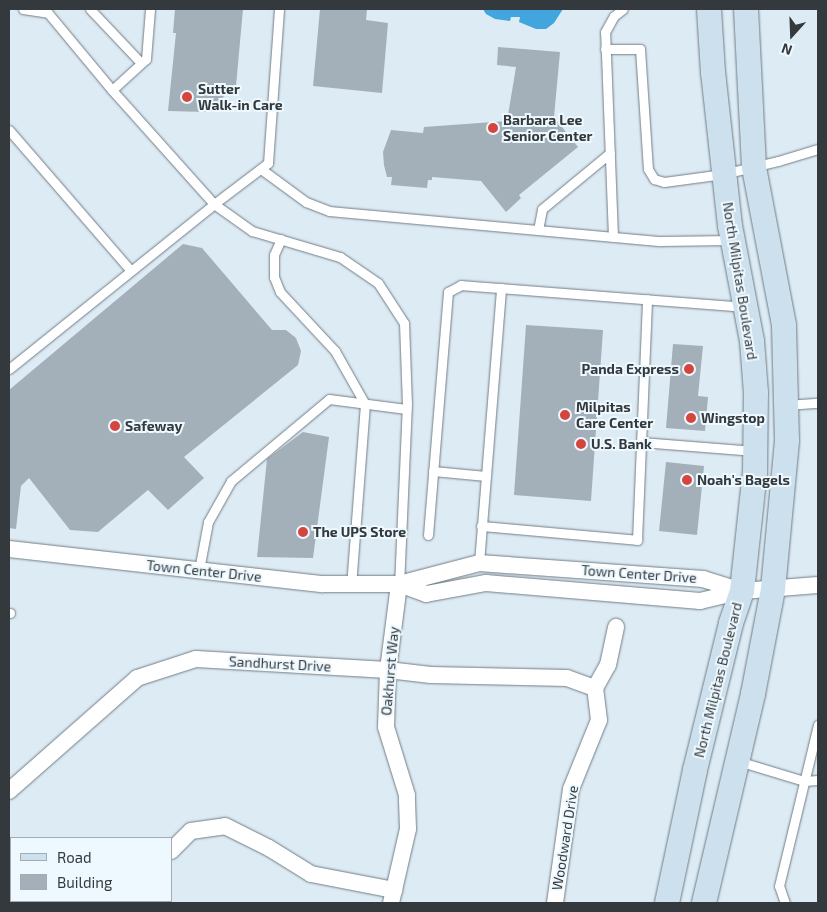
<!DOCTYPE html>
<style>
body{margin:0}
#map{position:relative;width:827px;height:912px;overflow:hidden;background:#ddebf4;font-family:"Exo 2",sans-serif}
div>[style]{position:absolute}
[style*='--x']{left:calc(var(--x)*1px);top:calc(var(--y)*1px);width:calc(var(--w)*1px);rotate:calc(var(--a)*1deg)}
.water>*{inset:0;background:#42a5dd}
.building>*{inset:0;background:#a4b0b9}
.roads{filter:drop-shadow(0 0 1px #717d85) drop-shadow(0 0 1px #717d85)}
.service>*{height:9px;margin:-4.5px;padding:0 4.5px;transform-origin:4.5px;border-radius:4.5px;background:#fff}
.minor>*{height:16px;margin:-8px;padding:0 8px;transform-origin:8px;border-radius:8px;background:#fff}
.secondary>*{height:24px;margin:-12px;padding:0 12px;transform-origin:12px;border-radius:12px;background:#cde0ed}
.dots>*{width:14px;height:14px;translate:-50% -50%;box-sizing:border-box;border:2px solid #edf8ff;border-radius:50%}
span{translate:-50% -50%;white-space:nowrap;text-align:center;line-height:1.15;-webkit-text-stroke:4px #edf8ff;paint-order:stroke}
.poi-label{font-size:14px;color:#33393c;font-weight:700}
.left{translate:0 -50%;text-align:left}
.right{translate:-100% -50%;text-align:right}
.street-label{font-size:14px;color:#33393c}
.frame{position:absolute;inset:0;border:10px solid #33393c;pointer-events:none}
.legend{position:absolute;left:10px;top:837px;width:162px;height:65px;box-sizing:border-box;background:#edf8ff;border:1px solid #a3acb1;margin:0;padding:6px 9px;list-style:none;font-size:15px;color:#33393c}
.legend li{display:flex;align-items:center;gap:10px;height:25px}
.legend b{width:25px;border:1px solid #a3acb1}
.north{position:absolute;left:767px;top:10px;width:50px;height:50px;-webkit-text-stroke:4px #edf8ff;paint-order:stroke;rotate:200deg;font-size:14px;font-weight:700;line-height:20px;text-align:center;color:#33393c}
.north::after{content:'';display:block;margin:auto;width:18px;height:22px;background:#33393c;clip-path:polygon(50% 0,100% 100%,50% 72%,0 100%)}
</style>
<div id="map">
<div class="water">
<i style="clip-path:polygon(483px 9px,563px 9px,554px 23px,546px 29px,536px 29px,519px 22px,520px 17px,511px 17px,510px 21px,495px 19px,486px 14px)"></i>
</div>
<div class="building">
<i style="clip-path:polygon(175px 9px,243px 9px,236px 86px,206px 112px,168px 111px,176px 33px,173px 33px)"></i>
<i style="clip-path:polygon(320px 9px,367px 9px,366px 20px,388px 23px,382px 93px,313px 86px)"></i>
<i style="clip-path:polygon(498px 47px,560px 52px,554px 117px,578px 147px,519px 195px,521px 198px,506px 212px,481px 181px,432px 177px,432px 180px,428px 180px,427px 188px,391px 185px,392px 177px,387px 177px,384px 165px,383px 152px,391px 130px,423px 133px,424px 127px,507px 121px,516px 67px,497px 65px)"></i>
<i style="clip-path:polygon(183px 244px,202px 248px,272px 330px,286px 330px,296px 338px,301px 351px,298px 365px,184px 457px,204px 478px,168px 510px,148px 490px,98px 532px,70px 530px,29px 478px,21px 486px,16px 529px,9px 528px,9px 390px)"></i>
<i style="clip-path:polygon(526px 325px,603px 330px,591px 501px,514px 495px)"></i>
<i style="clip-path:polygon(673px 344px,703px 346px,698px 396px,708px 397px,705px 431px,666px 428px)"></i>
<i style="clip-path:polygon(303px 432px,329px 437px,313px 558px,257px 557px,267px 459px)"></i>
<i style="clip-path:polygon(666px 462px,704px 466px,697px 535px,659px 531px)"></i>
</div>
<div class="roads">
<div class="service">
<i style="--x:23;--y:9;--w:25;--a:9"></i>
<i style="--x:48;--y:13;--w:100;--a:50.3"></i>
<i style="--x:112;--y:90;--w:153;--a:48.2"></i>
<i style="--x:214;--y:204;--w:47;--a:35.4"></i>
<i style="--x:252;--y:231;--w:92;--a:16.5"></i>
<i style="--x:340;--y:257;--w:46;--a:34.4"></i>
<i style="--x:378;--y:283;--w:48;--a:57"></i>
<i style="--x:404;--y:323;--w:80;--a:87.9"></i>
<i style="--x:407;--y:403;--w:181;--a:92.5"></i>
<i style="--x:90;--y:9;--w:74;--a:46.6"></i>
<i style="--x:605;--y:49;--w:35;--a:0"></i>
<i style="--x:640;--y:49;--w:120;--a:86.2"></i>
<i style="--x:648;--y:169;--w:12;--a:59"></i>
<i style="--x:654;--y:179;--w:10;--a:17"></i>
<i style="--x:664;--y:182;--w:60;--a:-7.7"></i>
<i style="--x:723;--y:174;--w:57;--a:-13.3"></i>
<i style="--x:778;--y:161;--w:42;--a:-16.7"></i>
<i style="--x:112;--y:90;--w:46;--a:-42.4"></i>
<i style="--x:146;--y:59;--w:50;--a:-85.4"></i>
<i style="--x:9;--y:130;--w:186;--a:49.1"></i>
<i style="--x:261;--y:169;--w:56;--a:36.3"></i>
<i style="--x:306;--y:202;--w:25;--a:21"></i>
<i style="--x:329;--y:211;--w:333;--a:5.2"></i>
<i style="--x:661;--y:241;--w:71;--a:-0.8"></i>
<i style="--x:538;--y:230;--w:21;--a:-79"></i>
<i style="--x:542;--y:209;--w:88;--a:-39.5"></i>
<i style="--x:613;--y:237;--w:205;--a:-92.2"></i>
<i style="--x:605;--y:32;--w:18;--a:-61"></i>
<i style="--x:614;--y:16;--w:11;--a:-38"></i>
<i style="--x:281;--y:239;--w:17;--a:114"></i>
<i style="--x:274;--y:255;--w:22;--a:90"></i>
<i style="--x:274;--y:277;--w:16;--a:68"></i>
<i style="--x:280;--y:292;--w:81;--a:47"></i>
<i style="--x:335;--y:351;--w:61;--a:60.5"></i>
<i style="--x:365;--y:404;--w:181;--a:94.4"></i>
<i style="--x:9;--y:369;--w:263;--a:-38.8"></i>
<i style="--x:214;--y:204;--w:68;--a:-37.2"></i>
<i style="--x:268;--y:163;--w:154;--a:-85.9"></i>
<i style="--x:786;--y:405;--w:32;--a:-4"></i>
<i style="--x:641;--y:442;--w:114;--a:4.5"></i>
<i style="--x:433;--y:471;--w:53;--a:5.4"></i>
<i style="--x:481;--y:526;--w:157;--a:5.1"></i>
<i style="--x:637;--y:540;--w:241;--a:-87.6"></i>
<i style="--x:428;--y:535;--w:244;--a:-85.3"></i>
<i style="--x:448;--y:292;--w:15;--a:-28"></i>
<i style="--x:461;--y:285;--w:285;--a:4.4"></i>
<i style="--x:479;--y:563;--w:276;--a:-85.4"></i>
<i style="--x:199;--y:570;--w:49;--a:-79.4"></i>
<i style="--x:208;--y:522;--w:47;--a:-60.7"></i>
<i style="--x:231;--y:481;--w:128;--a:-39.9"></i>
<i style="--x:329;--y:399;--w:78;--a:7.4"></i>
<i style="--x:9;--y:613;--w:1;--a:0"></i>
<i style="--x:738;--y:761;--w:69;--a:16.9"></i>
<i style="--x:804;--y:781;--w:14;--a:-4"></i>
<i style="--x:785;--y:903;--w:18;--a:-109"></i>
<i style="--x:779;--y:886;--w:166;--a:-76.4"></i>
</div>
<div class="minor">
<i style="--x:9;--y:549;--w:316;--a:6.4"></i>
<i style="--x:323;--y:584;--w:76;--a:0"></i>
<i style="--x:399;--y:584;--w:83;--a:-14.7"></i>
<i style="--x:479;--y:563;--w:225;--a:4.1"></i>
<i style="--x:703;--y:579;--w:41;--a:17.1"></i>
<i style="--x:399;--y:584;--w:29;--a:20"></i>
<i style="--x:426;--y:594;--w:61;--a:-10.4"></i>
<i style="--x:486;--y:583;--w:215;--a:4.8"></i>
<i style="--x:700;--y:601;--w:43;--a:-13.4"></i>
<i style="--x:742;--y:591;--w:76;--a:-4.5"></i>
<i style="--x:595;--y:688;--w:26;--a:-61"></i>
<i style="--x:608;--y:665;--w:39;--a:-78"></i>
<i style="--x:9;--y:791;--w:171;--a:-41.4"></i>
<i style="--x:137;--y:678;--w:62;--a:-17.9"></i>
<i style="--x:196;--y:659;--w:192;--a:3.3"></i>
<i style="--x:388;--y:670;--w:43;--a:6.6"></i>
<i style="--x:431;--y:675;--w:136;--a:1.3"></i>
<i style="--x:567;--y:678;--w:30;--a:20"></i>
<i style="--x:171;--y:851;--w:28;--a:-45"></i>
<i style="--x:191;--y:831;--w:34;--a:-8"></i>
<i style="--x:225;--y:826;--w:49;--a:26.6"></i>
<i style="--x:269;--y:848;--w:49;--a:31.8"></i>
<i style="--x:311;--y:874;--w:85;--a:10.9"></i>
<i style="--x:9;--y:877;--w:3;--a:45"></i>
<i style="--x:45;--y:901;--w:4;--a:27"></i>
<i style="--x:130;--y:903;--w:3;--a:-45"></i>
<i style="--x:391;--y:903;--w:76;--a:-77.1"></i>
<i style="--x:408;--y:829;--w:34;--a:-92"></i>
<i style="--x:407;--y:795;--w:71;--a:-107.2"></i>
<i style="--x:386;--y:727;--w:57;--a:-88"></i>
<i style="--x:388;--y:670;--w:87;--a:-82.7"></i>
<i style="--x:555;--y:903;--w:115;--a:-82"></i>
<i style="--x:571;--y:789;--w:74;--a:-67.9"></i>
<i style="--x:599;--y:720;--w:32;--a:-97"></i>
</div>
<div class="secondary">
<i style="--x:667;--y:903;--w:136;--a:-78.1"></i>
<i style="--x:695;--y:770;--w:151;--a:-76.2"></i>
<i style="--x:731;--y:623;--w:34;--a:-71"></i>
<i style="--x:742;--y:591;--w:120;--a:-83.8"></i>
<i style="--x:755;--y:472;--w:79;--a:-89.3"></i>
<i style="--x:756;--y:393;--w:52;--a:-94.4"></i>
<i style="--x:752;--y:341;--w:117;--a:-100.8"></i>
<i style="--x:730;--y:226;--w:154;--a:-96.3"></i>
<i style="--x:713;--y:73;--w:64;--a:-93.6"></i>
<i style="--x:704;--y:903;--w:215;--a:-76.8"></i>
<i style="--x:753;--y:694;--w:107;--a:-79.2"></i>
<i style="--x:773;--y:589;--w:149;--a:-84.6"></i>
<i style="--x:787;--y:441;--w:116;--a:-91.5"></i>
<i style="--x:784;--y:325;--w:161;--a:-100.8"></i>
<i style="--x:754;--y:167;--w:158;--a:-92.9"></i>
</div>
</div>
<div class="dots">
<i style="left:187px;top:97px;background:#d4463d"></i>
<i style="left:493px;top:128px;background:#d4463d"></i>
<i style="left:689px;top:369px;background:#d4463d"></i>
<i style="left:565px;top:415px;background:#d4463d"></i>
<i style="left:691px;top:418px;background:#d4463d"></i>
<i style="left:115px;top:426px;background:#d4463d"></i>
<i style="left:581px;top:444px;background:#d4463d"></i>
<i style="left:687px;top:480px;background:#d4463d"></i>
<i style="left:303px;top:532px;background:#d4463d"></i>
</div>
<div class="poi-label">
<span class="left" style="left:198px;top:97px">Sutter<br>Walk-in Care</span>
<span class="left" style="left:503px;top:128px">Barbara Lee<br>Senior Center</span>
<span class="right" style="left:679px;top:369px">Panda Express</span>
<span class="left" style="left:576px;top:415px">Milpitas<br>Care Center</span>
<span class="left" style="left:701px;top:418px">Wingstop</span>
<span class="left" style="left:125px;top:426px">Safeway</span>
<span class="left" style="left:591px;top:444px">U.S. Bank</span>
<span class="left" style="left:697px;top:480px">Noah's Bagels</span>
<span class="left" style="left:313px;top:532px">The UPS Store</span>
</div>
<div class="street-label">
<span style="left:740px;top:281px;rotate:81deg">North Milpitas Boulevard</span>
<span style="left:204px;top:571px;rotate:6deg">Town Center Drive</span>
<span style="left:639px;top:574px;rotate:4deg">Town Center Drive</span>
<span style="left:280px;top:664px;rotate:3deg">Sandhurst Drive</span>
<span style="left:390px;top:671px;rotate:-85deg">Oakhurst Way</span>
<span style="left:718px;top:680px;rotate:-76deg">North Milpitas Boulevard</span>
<span style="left:565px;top:838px;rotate:-81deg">Woodward Drive</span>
</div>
<div class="frame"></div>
<ul class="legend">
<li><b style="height:6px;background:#cde0ed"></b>Road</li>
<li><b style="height:14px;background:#a4b0b9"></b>Building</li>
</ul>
<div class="north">N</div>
</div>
